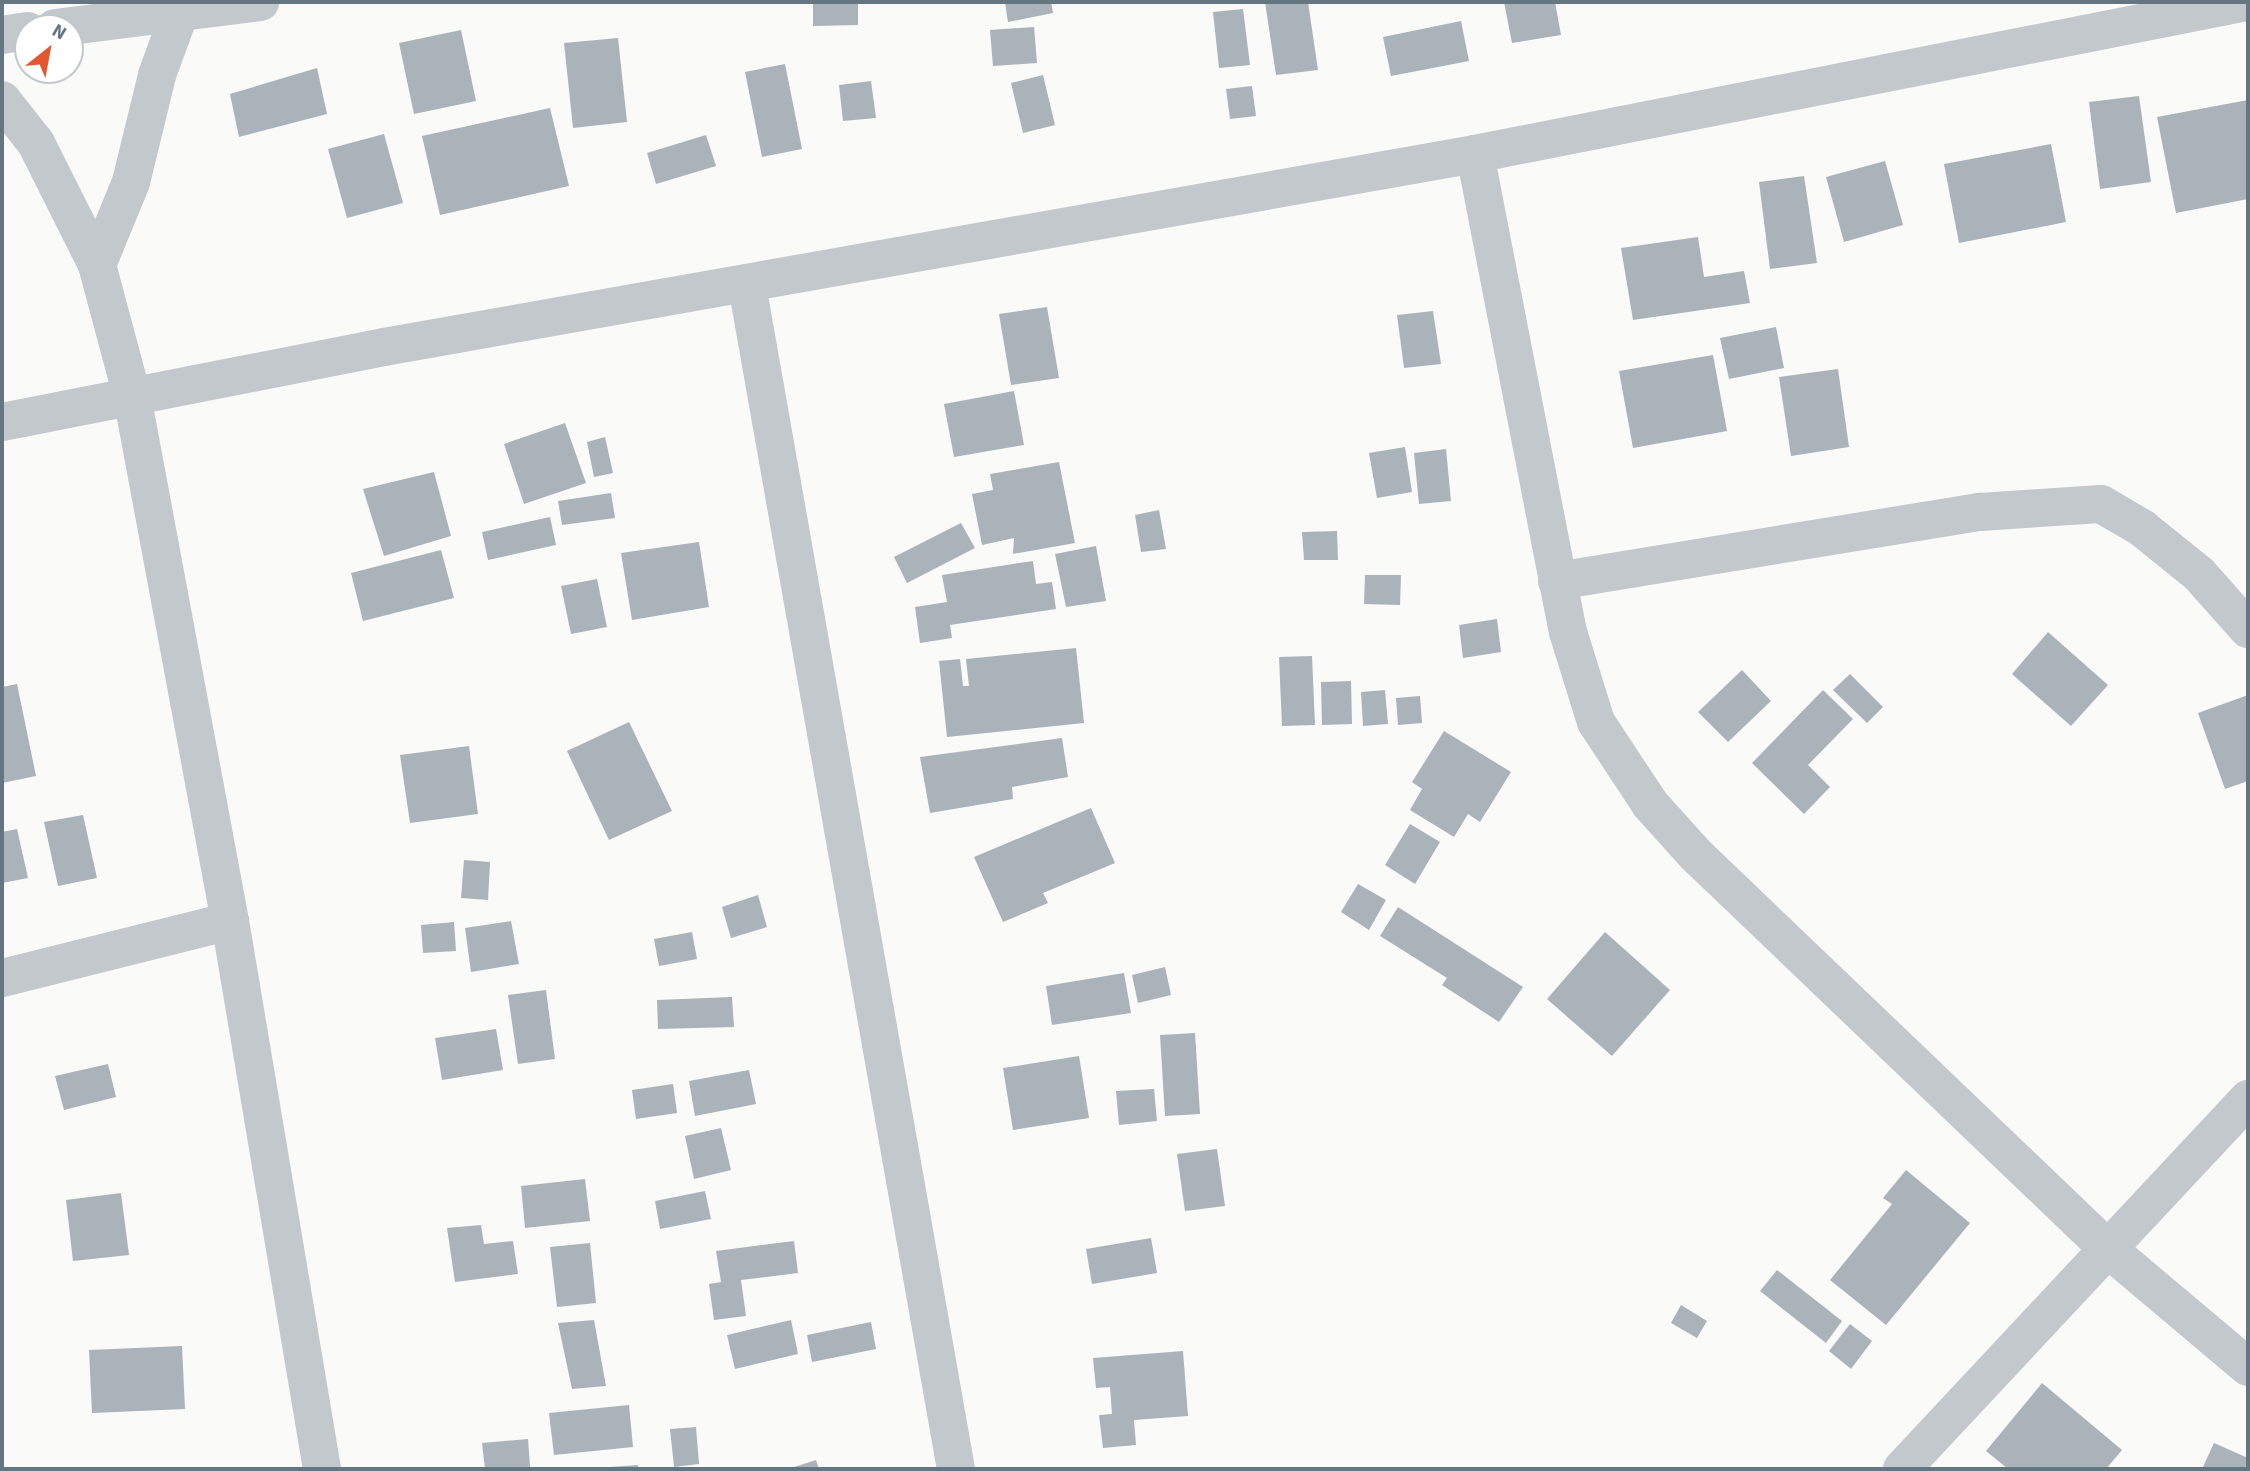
<!DOCTYPE html>
<style>
body{margin:0}
#map{position:relative;width:2250px;height:1471px;overflow:hidden;background:#fafaf8;font-family:"Source Sans 3",sans-serif}
div>[style]{position:absolute}
[style*='--x']{left:calc(var(--x)*1px);top:calc(var(--y)*1px);width:calc(var(--w)*1px);rotate:calc(var(--a)*1deg)}
.building>*{inset:0;background:#aab3b9}
.minor>*{height:38px;margin:-19px;padding:0 19px;transform-origin:19px;border-radius:19px;background:#c3c8cc}
span{translate:-50% -50%;white-space:nowrap;text-align:center;line-height:1.15;-webkit-text-stroke:7px #fff;paint-order:stroke}
.frame{position:absolute;inset:0;border:4px solid #657683;pointer-events:none}
.north{position:absolute;left:14px;top:14px;width:70px;height:70px;box-sizing:border-box;background:#fff;border:2px solid #c1c8cd;border-radius:50%;rotate:31deg;font-size:19px;font-weight:700;line-height:28px;text-align:center;color:#657683}
.north::after{content:'';display:block;margin:auto;width:24px;height:32px;background:#e4572e;clip-path:polygon(50% 0,100% 100%,50% 72%,0 100%)}
</style>
<div id="map">
<div class="building">
<i style="clip-path:polygon(813px 2px,858px 2px,858px 25px,813px 26px)"></i>
<i style="clip-path:polygon(1005px 2px,1051px 2px,1053px 13px,1008px 22px)"></i>
<i style="clip-path:polygon(1265px 2px,1308px 2px,1318px 70px,1276px 75px)"></i>
<i style="clip-path:polygon(1504px 2px,1555px 2px,1561px 35px,1512px 43px)"></i>
<i style="clip-path:polygon(1243px 9px,1250px 65px,1219px 68px,1213px 12px)"></i>
<i style="clip-path:polygon(1461px 21px,1469px 61px,1391px 76px,1383px 37px)"></i>
<i style="clip-path:polygon(1034px 27px,1037px 63px,993px 66px,990px 30px)"></i>
<i style="clip-path:polygon(461px 30px,476px 101px,414px 114px,399px 43px)"></i>
<i style="clip-path:polygon(618px 38px,627px 122px,573px 128px,564px 43px)"></i>
<i style="clip-path:polygon(785px 64px,802px 149px,762px 157px,745px 72px)"></i>
<i style="clip-path:polygon(317px 68px,327px 114px,239px 137px,230px 94px)"></i>
<i style="clip-path:polygon(1043px 75px,1055px 125px,1023px 133px,1011px 83px)"></i>
<i style="clip-path:polygon(871px 81px,876px 118px,843px 121px,839px 85px)"></i>
<i style="clip-path:polygon(1252px 86px,1256px 116px,1230px 119px,1226px 89px)"></i>
<i style="clip-path:polygon(2139px 96px,2151px 182px,2100px 189px,2089px 102px)"></i>
<i style="clip-path:polygon(2248px 100px,2248px 199px,2176px 213px,2157px 117px)"></i>
<i style="clip-path:polygon(550px 108px,569px 186px,440px 215px,422px 136px)"></i>
<i style="clip-path:polygon(384px 134px,403px 203px,347px 218px,328px 149px)"></i>
<i style="clip-path:polygon(706px 135px,716px 166px,656px 184px,647px 153px)"></i>
<i style="clip-path:polygon(2051px 144px,2066px 222px,1959px 243px,1944px 164px)"></i>
<i style="clip-path:polygon(1885px 161px,1903px 225px,1844px 242px,1826px 177px)"></i>
<i style="clip-path:polygon(1804px 176px,1817px 263px,1770px 269px,1759px 182px)"></i>
<i style="clip-path:polygon(1698px 237px,1704px 277px,1744px 271px,1750px 303px,1633px 320px,1621px 248px)"></i>
<i style="clip-path:polygon(1047px 307px,1059px 378px,1011px 385px,999px 314px)"></i>
<i style="clip-path:polygon(1433px 311px,1441px 364px,1404px 368px,1397px 315px)"></i>
<i style="clip-path:polygon(1776px 327px,1784px 368px,1729px 379px,1720px 338px)"></i>
<i style="clip-path:polygon(1713px 355px,1727px 431px,1633px 448px,1619px 371px)"></i>
<i style="clip-path:polygon(1838px 369px,1849px 447px,1791px 456px,1779px 377px)"></i>
<i style="clip-path:polygon(1014px 391px,1024px 445px,954px 457px,944px 404px)"></i>
<i style="clip-path:polygon(565px 423px,586px 483px,524px 504px,504px 444px)"></i>
<i style="clip-path:polygon(605px 437px,613px 473px,594px 477px,587px 442px)"></i>
<i style="clip-path:polygon(1405px 447px,1412px 492px,1377px 498px,1369px 453px)"></i>
<i style="clip-path:polygon(1446px 449px,1451px 501px,1419px 504px,1414px 453px)"></i>
<i style="clip-path:polygon(1059px 462px,1075px 543px,1013px 554px,1014px 538px,982px 545px,972px 494px,993px 490px,990px 474px)"></i>
<i style="clip-path:polygon(434px 472px,451px 536px,384px 556px,363px 489px)"></i>
<i style="clip-path:polygon(611px 493px,615px 518px,562px 525px,558px 501px)"></i>
<i style="clip-path:polygon(1159px 510px,1166px 549px,1141px 552px,1135px 515px)"></i>
<i style="clip-path:polygon(550px 517px,556px 545px,488px 560px,482px 532px)"></i>
<i style="clip-path:polygon(961px 523px,975px 548px,907px 583px,894px 557px)"></i>
<i style="clip-path:polygon(1337px 531px,1338px 560px,1304px 560px,1302px 532px)"></i>
<i style="clip-path:polygon(699px 542px,709px 607px,632px 620px,621px 553px)"></i>
<i style="clip-path:polygon(1096px 546px,1106px 601px,1066px 607px,1055px 554px)"></i>
<i style="clip-path:polygon(441px 550px,454px 598px,363px 621px,351px 573px)"></i>
<i style="clip-path:polygon(1033px 561px,1036px 584px,1052px 582px,1056px 609px,950px 625px,952px 638px,920px 643px,915px 607px,947px 602px,942px 575px)"></i>
<i style="clip-path:polygon(1365px 575px,1401px 575px,1400px 605px,1364px 604px)"></i>
<i style="clip-path:polygon(597px 579px,607px 627px,571px 634px,561px 586px)"></i>
<i style="clip-path:polygon(1497px 619px,1501px 652px,1463px 658px,1459px 625px)"></i>
<i style="clip-path:polygon(2048px 632px,2108px 685px,2071px 726px,2012px 674px)"></i>
<i style="clip-path:polygon(1076px 648px,1084px 723px,947px 737px,939px 661px,960px 659px,963px 686px,969px 686px,966px 659px)"></i>
<i style="clip-path:polygon(1312px 656px,1315px 725px,1282px 726px,1279px 657px)"></i>
<i style="clip-path:polygon(1742px 670px,1771px 701px,1728px 742px,1698px 712px)"></i>
<i style="clip-path:polygon(1850px 674px,1883px 707px,1867px 723px,1833px 690px)"></i>
<i style="clip-path:polygon(1351px 681px,1352px 724px,1322px 725px,1321px 682px)"></i>
<i style="clip-path:polygon(17px 684px,36px 776px,2px 783px,2px 687px)"></i>
<i style="clip-path:polygon(1385px 690px,1388px 724px,1363px 726px,1361px 692px)"></i>
<i style="clip-path:polygon(1823px 690px,1853px 719px,1808px 765px,1830px 787px,1804px 814px,1752px 763px)"></i>
<i style="clip-path:polygon(2248px 695px,2248px 781px,2225px 789px,2198px 713px)"></i>
<i style="clip-path:polygon(1420px 696px,1422px 723px,1398px 725px,1396px 698px)"></i>
<i style="clip-path:polygon(629px 722px,672px 811px,609px 840px,567px 751px)"></i>
<i style="clip-path:polygon(1444px 731px,1511px 772px,1480px 822px,1468px 814px,1454px 837px,1410px 810px,1422px 789px,1412px 782px)"></i>
<i style="clip-path:polygon(1062px 738px,1068px 777px,1012px 787px,1013px 799px,930px 813px,920px 757px)"></i>
<i style="clip-path:polygon(469px 746px,478px 814px,410px 823px,400px 755px)"></i>
<i style="clip-path:polygon(1091px 808px,1115px 863px,1043px 893px,1048px 903px,1003px 922px,974px 857px)"></i>
<i style="clip-path:polygon(83px 815px,97px 878px,58px 886px,44px 822px)"></i>
<i style="clip-path:polygon(1410px 824px,1440px 842px,1415px 884px,1385px 865px)"></i>
<i style="clip-path:polygon(17px 829px,28px 878px,2px 883px,2px 832px)"></i>
<i style="clip-path:polygon(464px 860px,490px 862px,488px 900px,461px 898px)"></i>
<i style="clip-path:polygon(1358px 884px,1386px 900px,1369px 930px,1341px 912px)"></i>
<i style="clip-path:polygon(758px 895px,767px 927px,731px 938px,722px 907px)"></i>
<i style="clip-path:polygon(1398px 907px,1523px 987px,1499px 1022px,1442px 985px,1447px 978px,1380px 936px)"></i>
<i style="clip-path:polygon(511px 921px,519px 964px,471px 972px,465px 928px)"></i>
<i style="clip-path:polygon(454px 922px,456px 951px,423px 953px,421px 925px)"></i>
<i style="clip-path:polygon(692px 932px,697px 959px,659px 966px,654px 939px)"></i>
<i style="clip-path:polygon(1605px 932px,1670px 990px,1612px 1056px,1547px 999px)"></i>
<i style="clip-path:polygon(1165px 967px,1171px 995px,1138px 1003px,1132px 975px)"></i>
<i style="clip-path:polygon(1124px 973px,1131px 1013px,1052px 1025px,1046px 986px)"></i>
<i style="clip-path:polygon(546px 990px,555px 1059px,518px 1064px,508px 995px)"></i>
<i style="clip-path:polygon(732px 997px,734px 1027px,658px 1029px,657px 1000px)"></i>
<i style="clip-path:polygon(496px 1029px,503px 1070px,442px 1080px,435px 1038px)"></i>
<i style="clip-path:polygon(1195px 1033px,1200px 1114px,1165px 1116px,1160px 1035px)"></i>
<i style="clip-path:polygon(1079px 1056px,1089px 1118px,1013px 1130px,1003px 1068px)"></i>
<i style="clip-path:polygon(108px 1064px,116px 1097px,64px 1110px,55px 1076px)"></i>
<i style="clip-path:polygon(749px 1070px,756px 1104px,695px 1116px,689px 1081px)"></i>
<i style="clip-path:polygon(673px 1084px,677px 1113px,636px 1119px,632px 1090px)"></i>
<i style="clip-path:polygon(1154px 1089px,1157px 1121px,1119px 1125px,1116px 1091px)"></i>
<i style="clip-path:polygon(721px 1128px,731px 1170px,694px 1179px,685px 1136px)"></i>
<i style="clip-path:polygon(1217px 1149px,1225px 1206px,1185px 1211px,1177px 1154px)"></i>
<i style="clip-path:polygon(1906px 1170px,1970px 1223px,1886px 1325px,1830px 1280px,1892px 1204px,1883px 1198px)"></i>
<i style="clip-path:polygon(585px 1179px,590px 1221px,525px 1228px,521px 1186px)"></i>
<i style="clip-path:polygon(705px 1191px,711px 1219px,660px 1229px,655px 1201px)"></i>
<i style="clip-path:polygon(121px 1193px,129px 1255px,73px 1261px,66px 1200px)"></i>
<i style="clip-path:polygon(481px 1225px,484px 1244px,513px 1241px,518px 1274px,455px 1282px,447px 1228px)"></i>
<i style="clip-path:polygon(1151px 1238px,1157px 1273px,1092px 1284px,1086px 1249px)"></i>
<i style="clip-path:polygon(794px 1241px,798px 1273px,741px 1280px,746px 1316px,714px 1320px,709px 1284px,721px 1282px,716px 1251px)"></i>
<i style="clip-path:polygon(590px 1243px,596px 1303px,557px 1307px,550px 1247px)"></i>
<i style="clip-path:polygon(1777px 1270px,1842px 1321px,1826px 1343px,1760px 1291px)"></i>
<i style="clip-path:polygon(1681px 1305px,1707px 1321px,1697px 1338px,1671px 1323px)"></i>
<i style="clip-path:polygon(594px 1320px,606px 1386px,572px 1389px,558px 1323px)"></i>
<i style="clip-path:polygon(791px 1320px,798px 1354px,735px 1369px,727px 1335px)"></i>
<i style="clip-path:polygon(871px 1322px,876px 1349px,812px 1362px,807px 1335px)"></i>
<i style="clip-path:polygon(1850px 1324px,1872px 1341px,1851px 1369px,1829px 1351px)"></i>
<i style="clip-path:polygon(182px 1346px,185px 1409px,92px 1413px,89px 1350px)"></i>
<i style="clip-path:polygon(1183px 1351px,1188px 1416px,1134px 1420px,1136px 1445px,1103px 1448px,1099px 1415px,1112px 1414px,1110px 1387px,1096px 1388px,1093px 1358px)"></i>
<i style="clip-path:polygon(2042px 1383px,2122px 1450px,2106px 1469px,2008px 1469px,1986px 1451px)"></i>
<i style="clip-path:polygon(629px 1405px,633px 1447px,554px 1455px,549px 1413px)"></i>
<i style="clip-path:polygon(696px 1427px,699px 1464px,674px 1467px,670px 1429px)"></i>
<i style="clip-path:polygon(528px 1439px,530px 1467px,485px 1469px,482px 1443px)"></i>
<i style="clip-path:polygon(2214px 1443px,2248px 1458px,2245px 1469px,2202px 1469px)"></i>
<i style="clip-path:polygon(816px 1460px,819px 1469px,788px 1469px)"></i>
<i style="clip-path:polygon(638px 1465px,638px 1469px,610px 1469px,610px 1467px)"></i>
</div>
<div class="minor">
<i style="--x:55;--y:28;--w:207;--a:-7.2"></i>
<i style="--x:2;--y:35;--w:26;--a:-9"></i>
<i style="--x:2;--y:100;--w:55;--a:51.7"></i>
<i style="--x:36;--y:143;--w:136;--a:63.4"></i>
<i style="--x:97;--y:265;--w:136;--a:75"></i>
<i style="--x:132;--y:396;--w:534;--a:79.43"></i>
<i style="--x:230;--y:921;--w:556;--a:80.47"></i>
<i style="--x:1475;--y:154;--w:487;--a:79"></i>
<i style="--x:1568;--y:632;--w:94;--a:72.7"></i>
<i style="--x:1596;--y:722;--w:98;--a:56.6"></i>
<i style="--x:1650;--y:804;--w:69;--a:48"></i>
<i style="--x:1696;--y:855;--w:570;--a:43.72"></i>
<i style="--x:2108;--y:1249;--w:183;--a:40.1"></i>
<i style="--x:97;--y:265;--w:90;--a:-67.7"></i>
<i style="--x:131;--y:182;--w:110;--a:-76.3"></i>
<i style="--x:157;--y:75;--w:67;--a:-69.9"></i>
<i style="--x:747;--y:285;--w:1202;--a:79.99"></i>
<i style="--x:2;--y:422;--w:389;--a:-11.1"></i>
<i style="--x:384;--y:347;--w:1108;--a:-10.03"></i>
<i style="--x:1475;--y:154;--w:787;--a:-11.14"></i>
<i style="--x:1557;--y:581;--w:429;--a:-9.3"></i>
<i style="--x:1980;--y:512;--w:121;--a:-3.8"></i>
<i style="--x:2101;--y:504;--w:48;--a:30.3"></i>
<i style="--x:2142;--y:528;--w:73;--a:38.9"></i>
<i style="--x:2199;--y:574;--w:74;--a:48.3"></i>
<i style="--x:2;--y:978;--w:235;--a:-14"></i>
<i style="--x:1902;--y:1469;--w:507;--a:-46.92"></i>
</div>
<div class="frame"></div>
<div class="north">N</div>
</div>
